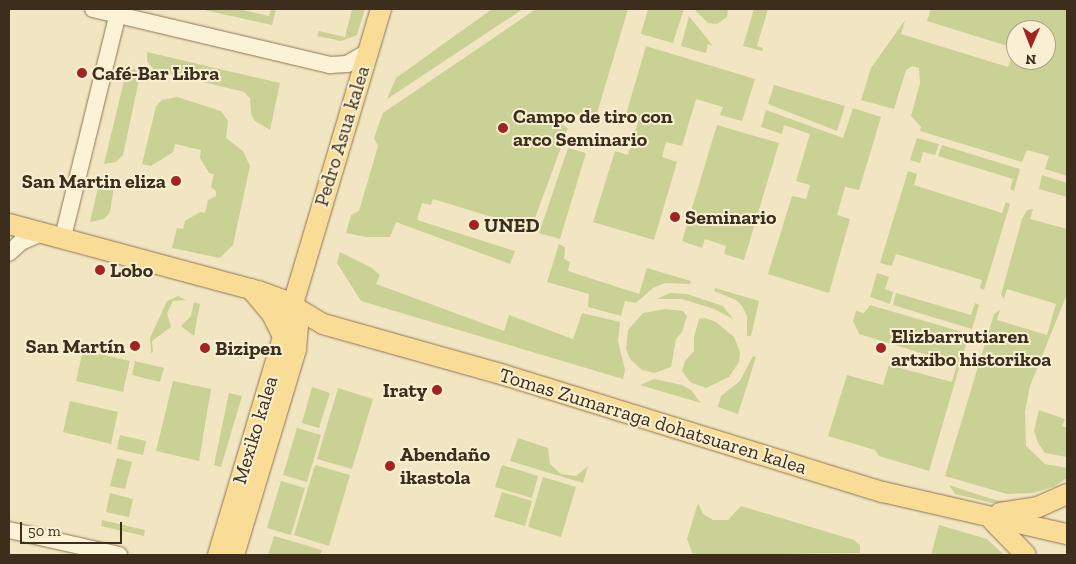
<!DOCTYPE html>
<meta charset="utf-8">
<style>
body{margin:0}
#map{position:relative;width:1076px;height:564px;overflow:hidden;background:#f2e5c1;font-family:"Zilla Slab",serif}
div>[style]{position:absolute}
[style*='--x']{left:calc(var(--x)*1px);top:calc(var(--y)*1px);width:calc(var(--w)*1px);rotate:calc(var(--a)*1deg)}
.green>*{inset:0;background:#c9d294}
.roads{filter:drop-shadow(0 0 1px #8e7657) drop-shadow(0 0 1px #8e7657)}
.minor>*{height:16px;margin:-8px;padding:0 8px;transform-origin:8px;border-radius:8px;background:#fcf2d6}
.major>*{height:20px;margin:-10px;padding:0 10px;transform-origin:10px;border-radius:10px;background:#f9dd96}
.dots>*{width:14px;height:14px;translate:-50% -50%;box-sizing:border-box;border:2px solid #f9efd2;border-radius:50%}
span{translate:-50% -50%;white-space:nowrap;text-align:center;line-height:1.15;-webkit-text-stroke:4px #f9efd2;paint-order:stroke}
.poi-label{font-size:20px;color:#3c2d1c;font-weight:700}
.left{translate:0 -50%;text-align:left}
.right{translate:-100% -50%;text-align:right}
.street-label{font-size:20px;color:#3c2d1c}
.frame{position:absolute;inset:0;border:10px solid #3c2d1c;pointer-events:none}
.north{position:absolute;left:1006px;top:20px;width:50px;height:50px;box-sizing:border-box;background:#f9efd2;border:1px solid #ada189;border-radius:50%;rotate:181deg;font-size:14px;font-weight:700;line-height:20px;text-align:center;color:#3c2d1c}
.north::after{content:'';display:block;margin:auto;width:18px;height:22px;background:#a32321;clip-path:polygon(50% 0,100% 100%,50% 72%,0 100%)}
.scale{position:absolute;left:20px;top:522px;width:102px;height:22px;box-sizing:border-box;border:2px solid #3c2d1c;border-top:0;padding-left:6px;font-size:15px;line-height:18px;white-space:nowrap;color:#3c2d1c;-webkit-text-stroke:4px #f9efd2;paint-order:stroke}
</style>
<div id="map">
<div class="green">
<i style="clip-path:polygon(200px 9px,239px 9px,269px 16px,271px 9px,276px 9px,272px 25px)"></i>
<i style="clip-path:polygon(352px 9px,365px 9px,357px 35px,341px 41px,317px 36px,319px 31px,345px 37px)"></i>
<i style="clip-path:polygon(492px 9px,523px 9px,387px 99px,396px 78px)"></i>
<i style="clip-path:polygon(536px 9px,628px 9px,595px 120px,568px 112px,563px 126px,568px 128px,531px 229px,433px 199px,431px 205px,422px 203px,417px 220px,515px 251px,510px 264px,396px 222px,390px 237px,366px 237px,346px 233px,351px 215px,359px 211px,378px 146px,374px 138px,383px 113px)"></i>
<i style="clip-path:polygon(648px 9px,684px 9px,673px 43px,641px 34px)"></i>
<i style="clip-path:polygon(694px 9px,728px 9px,727px 17px,717px 24px,708px 23px)"></i>
<i style="clip-path:polygon(754px 9px,768px 9px,757px 46px,763px 48px,762px 51px,743px 46px)"></i>
<i style="clip-path:polygon(evenodd,931px 9px,1067px 9px,1067px 176px,1045px 169px,1049px 156px,1027px 150px,1022px 162px,920px 131px,921px 127px,911px 116px,920px 83px,919px 68px,912px 66px,906px 70px,894px 109px,861px 100px,871px 68px,905px 20px,901px 34px,1008px 67px,1014px 48px,927px 21px,931px 9px,1016px 30px,1046px 30px,1046px 60px,1016px 60px,1016px 30px)"></i>
<i style="clip-path:polygon(689px 16px,713px 46px,708px 44px,706px 53px,681px 46px)"></i>
<i style="clip-path:polygon(646px 46px,755px 79px,742px 121px,720px 115px,723px 107px,696px 99px,682px 146px,666px 142px,662px 157px,677px 162px,654px 240px,593px 222px,615px 151px,628px 155px,638px 122px,625px 118px)"></i>
<i style="clip-path:polygon(147px 52px,280px 83px,270px 130px,255px 121px,251px 114px,250px 98px,244px 92px,154px 70px,147px 61px)"></i>
<i style="clip-path:polygon(128px 64px,137px 71px,139px 80px,123px 155px,116px 162px,104px 164px)"></i>
<i style="clip-path:polygon(774px 85px,845px 106px,837px 131px,768px 104px)"></i>
<i style="clip-path:polygon(177px 97px,221px 111px,228px 121px,226px 138px,243px 151px,250px 166px,233px 245px,220px 258px,172px 248px,177px 228px,183px 229px,185px 221px,200px 212px,205px 213px,208px 200px,216px 196px,216px 191px,211px 187px,214px 174px,209px 173px,200px 158px,201px 150px,175px 144px,173px 152px,151px 166px,142px 164px,156px 106px,162px 100px)"></i>
<i style="clip-path:polygon(853px 108px,881px 117px,859px 190px,845px 187px,837px 215px,850px 219px,829px 293px,768px 274px,792px 196px,806px 199px,810px 185px,796px 181px,810px 134px,784px 125px,782px 134px,761px 127px,766px 110px,843px 138px)"></i>
<i style="clip-path:polygon(717px 125px,779px 143px,744px 260px,724px 254px,726px 246px,705px 239px,702px 248px,682px 241px)"></i>
<i style="clip-path:polygon(917px 138px,939px 144px,935px 155px,923px 152px,920px 163px,910px 160px)"></i>
<i style="clip-path:polygon(942px 145px,1020px 169px,1014px 191px,1010px 189px,1013px 179px,938px 156px)"></i>
<i style="clip-path:polygon(568px 148px,586px 153px,560px 239px,539px 233px)"></i>
<i style="clip-path:polygon(908px 171px,917px 174px,914px 185px,1002px 213px,1006px 202px,1010px 204px,984px 290px,980px 288px,982px 280px,896px 254px,892px 266px,880px 263px)"></i>
<i style="clip-path:polygon(101px 175px,114px 187px,110px 212px,104px 219px,90px 222px)"></i>
<i style="clip-path:polygon(1042px 175px,1067px 183px,1067px 197px,1039px 189px)"></i>
<i style="clip-path:polygon(1033px 209px,1030px 219px,1067px 229px,1067px 294px,1030px 386px,1025px 412px,1026px 446px,1045px 464px,1067px 468px,1067px 478px,1053px 487px,1033px 493px,1007px 494px,945px 476px,994px 314px,1000px 310px,997px 320px,1047px 335px,1056px 304px,1007px 289px,1004px 299px,1001px 295px,1022px 219px,1027px 210px)"></i>
<i style="clip-path:polygon(559px 244px,565px 247px,564px 259px,570px 262px,568px 271px,639px 294px,647px 268px,691px 281px,690px 284px,665px 283px,653px 288px,636px 303px,625px 301px,621px 316px,588px 307px,589px 294px,547px 282px)"></i>
<i style="clip-path:polygon(340px 252px,372px 268px,380px 275px,376px 284px,504px 331px,509px 315px,573px 339px,582px 313px,620px 322px,618px 341px,625px 370px,623px 379px,361px 301px,337px 263px)"></i>
<i style="clip-path:polygon(877px 273px,889px 277px,885px 289px,893px 292px,890px 304px,870px 297px)"></i>
<i style="clip-path:polygon(715px 288px,759px 301px,751px 336px,747px 336px,747px 316px,742px 306px,736px 300px,714px 291px)"></i>
<i style="clip-path:polygon(670px 293px,687px 294px,723px 306px,733px 319px,714px 309px,682px 299px,657px 299px)"></i>
<i style="clip-path:polygon(896px 293px,971px 315px,975px 303px,979px 305px,972px 329px,893px 305px)"></i>
<i style="clip-path:polygon(178px 296px,186px 300px,173px 301px,167px 313px,171px 327px,152px 341px,153px 352px,151px 353px,150px 338px,167px 301px)"></i>
<i style="clip-path:polygon(194px 302px,200px 304px,194px 336px,181px 326px,191px 316px)"></i>
<i style="clip-path:polygon(870px 305px,969px 334px,929px 471px,879px 456px,875px 450px,828px 436px,847px 375px,883px 385px,889px 365px,952px 382px,957px 364px,859px 334px,853px 321px,856px 311px,864px 313px)"></i>
<i style="clip-path:polygon(665px 309px,683px 311px,687px 316px,682px 332px,676px 339px,671px 367px,654px 373px,642px 370px,630px 359px,626px 349px,628px 330px,643px 313px)"></i>
<i style="clip-path:polygon(705px 318px,716px 322px,734px 337px,740px 352px,739px 362px,729px 377px,706px 388px,690px 382px,682px 371px,685px 361px,694px 351px,694px 337px,699px 319px)"></i>
<i style="clip-path:polygon(83px 350px,130px 361px,123px 392px,76px 381px)"></i>
<i style="clip-path:polygon(753px 356px,756px 357px,738px 414px,718px 407px,721px 396px,740px 381px)"></i>
<i style="clip-path:polygon(135px 361px,164px 368px,160px 382px,132px 375px)"></i>
<i style="clip-path:polygon(654px 379px,682px 385px,691px 390px,701px 403px,640px 385px)"></i>
<i style="clip-path:polygon(173px 381px,211px 389px,199px 461px,156px 451px)"></i>
<i style="clip-path:polygon(312px 387px,330px 393px,319px 428px,302px 423px)"></i>
<i style="clip-path:polygon(338px 388px,373px 399px,352px 469px,317px 459px)"></i>
<i style="clip-path:polygon(229px 393px,242px 396px,221px 467px,214px 465px)"></i>
<i style="clip-path:polygon(70px 401px,118px 412px,111px 444px,63px 432px)"></i>
<i style="clip-path:polygon(1039px 410px,1065px 419px,1062px 426px,1067px 428px,1067px 457px,1045px 453px,1038px 443px,1034px 431px)"></i>
<i style="clip-path:polygon(297px 428px,321px 435px,307px 482px,283px 475px)"></i>
<i style="clip-path:polygon(120px 435px,146px 441px,143px 455px,117px 449px)"></i>
<i style="clip-path:polygon(518px 438px,548px 448px,550px 464px,561px 474px,576px 476px,588px 466px,583px 483px,510px 461px)"></i>
<i style="clip-path:polygon(117px 458px,132px 462px,125px 489px,110px 486px)"></i>
<i style="clip-path:polygon(315px 465px,350px 475px,329px 546px,294px 535px)"></i>
<i style="clip-path:polygon(502px 465px,538px 476px,532px 498px,495px 487px)"></i>
<i style="clip-path:polygon(543px 477px,576px 487px,561px 537px,528px 527px)"></i>
<i style="clip-path:polygon(281px 481px,305px 488px,291px 535px,267px 528px)"></i>
<i style="clip-path:polygon(949px 485px,995px 500px,1007px 502px,992px 503px,955px 494px)"></i>
<i style="clip-path:polygon(502px 492px,532px 501px,525px 526px,494px 517px)"></i>
<i style="clip-path:polygon(110px 493px,133px 499px,129px 517px,106px 512px)"></i>
<i style="clip-path:polygon(698px 503px,703px 514px,713px 520px,728px 520px,741px 506px,854px 540px,860px 545px,860px 553px,693px 555px,687px 539px)"></i>
<i style="clip-path:polygon(102px 520px,145px 530px,144px 536px,101px 526px)"></i>
<i style="clip-path:polygon(939px 525px,987px 539px,1004px 555px,931px 555px)"></i>
<i style="clip-path:polygon(274px 536px,322px 550px,320px 555px,268px 555px)"></i>
</div>
<div class="roads">
<div class="minor">
<i style="--x:93;--y:9;--w:244;--a:13.3"></i>
<i style="--x:330;--y:65;--w:17;--a:-3"></i>
<i style="--x:347;--y:64;--w:24;--a:-30"></i>
<i style="--x:63;--y:237;--w:235;--a:-76.2"></i>
<i style="--x:9;--y:253;--w:16;--a:-43"></i>
<i style="--x:21;--y:242;--w:25;--a:-23"></i>
<i style="--x:9;--y:530;--w:113;--a:12.8"></i>
</div>
<div class="major">
<i style="--x:9;--y:224;--w:258;--a:15.1"></i>
<i style="--x:258;--y:291;--w:27;--a:20"></i>
<i style="--x:283;--y:300;--w:47;--a:31"></i>
<i style="--x:323;--y:324;--w:188;--a:15.7"></i>
<i style="--x:504;--y:375;--w:397;--a:17.2"></i>
<i style="--x:883;--y:492;--w:189;--a:12.9"></i>
<i style="--x:251;--y:289;--w:33;--a:50"></i>
<i style="--x:272;--y:314;--w:25;--a:64"></i>
<i style="--x:1000;--y:513;--w:38;--a:-9"></i>
<i style="--x:1038;--y:507;--w:32;--a:-24"></i>
<i style="--x:993;--y:521;--w:47;--a:45.9"></i>
<i style="--x:218;--y:555;--w:570;--a:-73.38"></i>
<i style="--x:234;--y:555;--w:215;--a:-73.2"></i>
<i style="--x:296;--y:349;--w:37;--a:-85"></i>
</div>
</div>
<div class="dots">
<i style="left:82px;top:73px;background:#a32321"></i>
<i style="left:503px;top:128px;background:#a32321"></i>
<i style="left:176px;top:181px;background:#a32321"></i>
<i style="left:675px;top:217px;background:#a32321"></i>
<i style="left:474px;top:225px;background:#a32321"></i>
<i style="left:100px;top:270px;background:#a32321"></i>
<i style="left:135px;top:346px;background:#a32321"></i>
<i style="left:205px;top:348px;background:#a32321"></i>
<i style="left:881px;top:348px;background:#a32321"></i>
<i style="left:437px;top:390px;background:#a32321"></i>
<i style="left:390px;top:466px;background:#a32321"></i>
</div>
<div class="poi-label">
<span class="left" style="left:92px;top:73px">Café-Bar Libra</span>
<span class="left" style="left:513px;top:128px">Campo de tiro con<br>arco Seminario</span>
<span class="right" style="left:166px;top:181px">San Martin eliza</span>
<span class="left" style="left:685px;top:217px">Seminario</span>
<span class="left" style="left:484px;top:225px">UNED</span>
<span class="left" style="left:110px;top:270px">Lobo</span>
<span class="left" style="left:891px;top:348px">Elizbarrutiaren<br>artxibo historikoa</span>
<span class="right" style="left:125px;top:346px">San Martín</span>
<span class="left" style="left:215px;top:348px">Bizipen</span>
<span class="right" style="left:427px;top:390px">Iraty</span>
<span class="left" style="left:400px;top:466px">Abendaño<br>ikastola</span>
</div>
<div class="street-label">
<span style="left:342px;top:136px;rotate:-73deg">Pedro Asua kalea</span>
<span style="left:653px;top:421px;rotate:17deg">Tomas Zumarraga dohatsuaren kalea</span>
<span style="left:255px;top:430px;rotate:-73deg">Mexiko kalea</span>
</div>
<div class="frame"></div>
<div class="north">N</div>
<div class="scale">50 m</div>
</div>
